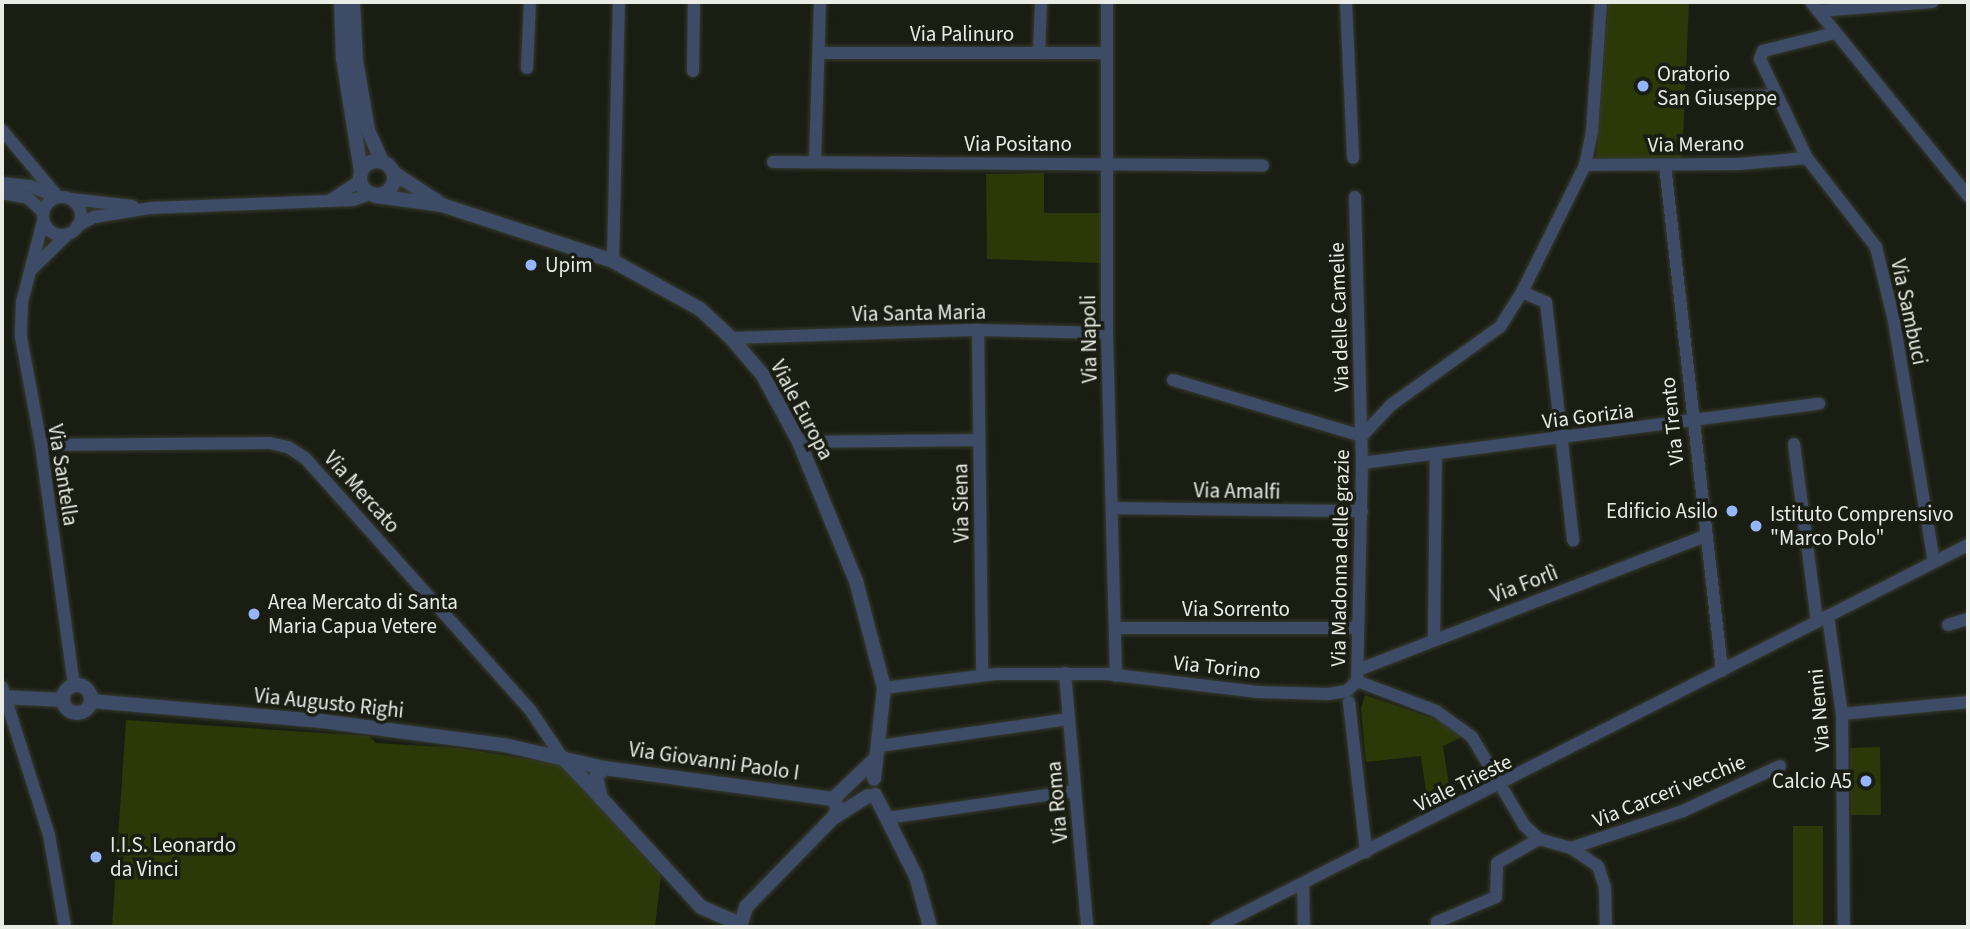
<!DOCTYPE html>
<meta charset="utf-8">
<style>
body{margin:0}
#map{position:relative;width:1970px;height:929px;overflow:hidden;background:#191d12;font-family:"Source Sans 3",sans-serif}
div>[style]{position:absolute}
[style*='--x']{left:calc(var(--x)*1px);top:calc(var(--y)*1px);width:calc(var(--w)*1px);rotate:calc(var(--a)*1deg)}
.green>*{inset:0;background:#2b3908}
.roads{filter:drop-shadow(0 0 2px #363a2f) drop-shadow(0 0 2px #363a2f)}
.minor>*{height:12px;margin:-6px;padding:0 6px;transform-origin:6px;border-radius:6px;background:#3d4b66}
.minor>.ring{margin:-6px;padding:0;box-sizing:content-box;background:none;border:12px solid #3d4b66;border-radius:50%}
.tertiary>*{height:14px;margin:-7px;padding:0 7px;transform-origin:7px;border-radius:7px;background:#3d4b66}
.tertiary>.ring{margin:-7px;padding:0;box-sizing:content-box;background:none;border:14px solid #3d4b66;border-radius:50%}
.dots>*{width:19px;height:19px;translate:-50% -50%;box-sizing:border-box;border:4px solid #191d12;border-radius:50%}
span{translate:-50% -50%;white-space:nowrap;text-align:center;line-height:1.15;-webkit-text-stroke:7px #191d12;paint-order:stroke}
.street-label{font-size:21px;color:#e9ece4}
.poi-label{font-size:21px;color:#e9ece4}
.left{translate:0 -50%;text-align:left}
.right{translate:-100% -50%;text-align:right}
.frame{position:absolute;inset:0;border:4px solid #e9ece4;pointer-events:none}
</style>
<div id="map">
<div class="green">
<i style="clip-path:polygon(1608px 2px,1689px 2px,1682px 162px,1596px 159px)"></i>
<i style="clip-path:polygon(1044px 173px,1044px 213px,1102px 213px,1101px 263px,987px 259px,986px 174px)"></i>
<i style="clip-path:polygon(1365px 695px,1438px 720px,1462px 737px,1443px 746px,1451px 798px,1428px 807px,1421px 756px,1366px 762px,1361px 709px)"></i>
<i style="clip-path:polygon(126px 720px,369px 736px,376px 743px,458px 748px,564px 765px,661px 875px,655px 927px,112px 927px)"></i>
<i style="clip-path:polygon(1880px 747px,1881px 815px,1851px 815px,1850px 748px)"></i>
<i style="clip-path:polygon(1793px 826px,1823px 826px,1823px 927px,1793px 927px)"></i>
</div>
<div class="roads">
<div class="minor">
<i style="--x:1107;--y:2;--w:331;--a:90"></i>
<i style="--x:1107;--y:333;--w:343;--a:88.5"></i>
<i style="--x:1346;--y:2;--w:156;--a:87.4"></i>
<i style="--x:1811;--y:2;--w:250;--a:51"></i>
<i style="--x:1818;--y:11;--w:115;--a:-4.5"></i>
<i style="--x:1835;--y:33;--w:74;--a:166"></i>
<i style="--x:1763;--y:51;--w:9;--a:111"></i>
<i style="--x:1760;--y:59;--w:110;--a:64.6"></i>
<i style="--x:1807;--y:158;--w:113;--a:52.2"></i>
<i style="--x:1876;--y:247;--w:76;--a:76.3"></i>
<i style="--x:1894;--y:321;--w:244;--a:80.6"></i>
<i style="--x:819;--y:53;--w:287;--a:0"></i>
<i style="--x:1039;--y:53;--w:51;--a:-87.8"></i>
<i style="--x:527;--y:68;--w:66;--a:-87.4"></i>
<i style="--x:693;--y:71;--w:69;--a:-89.2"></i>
<i style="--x:1712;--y:98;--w:64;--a:-2.7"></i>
<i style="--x:2;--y:130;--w:87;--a:50.1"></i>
<i style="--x:773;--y:162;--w:490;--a:0.4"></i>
<i style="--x:815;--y:162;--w:160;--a:-88.2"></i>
<i style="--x:1585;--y:165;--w:154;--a:-0.4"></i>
<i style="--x:1739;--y:164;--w:68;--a:-5"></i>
<i style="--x:1665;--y:165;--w:509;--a:83.57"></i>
<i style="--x:2;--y:183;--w:28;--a:6"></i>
<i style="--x:30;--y:186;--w:27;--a:22"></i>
<i style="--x:2;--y:193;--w:26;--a:11"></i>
<i style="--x:28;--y:198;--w:21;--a:43"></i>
<i style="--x:1355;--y:197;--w:266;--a:88.5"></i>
<i style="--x:1362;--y:463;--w:218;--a:91.3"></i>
<i class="ring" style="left:43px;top:197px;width:26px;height:26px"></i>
<i style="--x:71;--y:199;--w:62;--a:6.4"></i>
<i style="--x:329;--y:201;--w:37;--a:-33"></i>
<i style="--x:43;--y:221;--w:84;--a:104.5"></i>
<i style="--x:22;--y:302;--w:35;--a:92"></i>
<i style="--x:21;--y:337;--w:110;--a:79.5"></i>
<i style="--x:41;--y:445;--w:243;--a:82.2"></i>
<i style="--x:77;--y:226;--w:19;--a:-28"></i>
<i style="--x:94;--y:217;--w:58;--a:-9"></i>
<i style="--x:151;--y:208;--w:202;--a:-2.3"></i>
<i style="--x:353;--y:200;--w:18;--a:-19"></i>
<i style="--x:613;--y:261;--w:259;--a:-88.7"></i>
<i style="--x:31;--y:270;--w:52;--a:-44.2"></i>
<i style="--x:1522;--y:292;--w:26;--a:23"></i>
<i style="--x:1546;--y:302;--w:240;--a:83.5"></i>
<i style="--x:978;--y:330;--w:345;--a:89.3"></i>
<i style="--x:731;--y:338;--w:247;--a:-1.9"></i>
<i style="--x:978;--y:330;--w:129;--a:1.3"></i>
<i style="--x:1173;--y:380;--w:197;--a:16.5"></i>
<i style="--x:1362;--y:436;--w:42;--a:-46.9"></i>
<i style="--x:1391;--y:405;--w:134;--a:-35.6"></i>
<i style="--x:1500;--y:327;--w:41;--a:-57.8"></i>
<i style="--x:1522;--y:292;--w:142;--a:-63.6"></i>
<i style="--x:1585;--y:165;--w:35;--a:-78"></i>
<i style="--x:1592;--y:131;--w:129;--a:-86"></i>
<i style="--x:799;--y:442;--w:180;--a:-0.6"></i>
<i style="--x:1794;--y:444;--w:179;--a:82.6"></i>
<i style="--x:41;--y:445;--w:229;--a:-0.5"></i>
<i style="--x:270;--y:443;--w:18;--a:13"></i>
<i style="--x:288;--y:447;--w:20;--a:33"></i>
<i style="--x:305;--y:458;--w:339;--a:48.2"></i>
<i style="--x:531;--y:711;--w:55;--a:56"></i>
<i style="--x:1362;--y:463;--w:461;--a:-7.4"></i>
<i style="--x:1112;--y:508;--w:250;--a:0.7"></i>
<i style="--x:1828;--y:616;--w:99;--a:81.9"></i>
<i style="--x:1842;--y:714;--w:213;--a:89.5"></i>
<i style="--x:1948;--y:625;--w:21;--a:-17"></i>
<i style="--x:1115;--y:628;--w:243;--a:0"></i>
<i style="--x:1434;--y:638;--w:183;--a:-89.4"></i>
<i style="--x:1358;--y:670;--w:372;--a:-21.1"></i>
<i style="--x:1065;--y:673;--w:255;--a:85"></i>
<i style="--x:1357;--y:681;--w:85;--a:20.8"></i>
<i style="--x:1436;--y:711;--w:44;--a:35.8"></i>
<i style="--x:1472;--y:737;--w:102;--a:59.4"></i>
<i style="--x:1524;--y:825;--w:21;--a:43"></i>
<i style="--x:1539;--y:839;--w:33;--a:16"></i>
<i style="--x:1571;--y:848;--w:32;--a:34"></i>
<i style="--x:1598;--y:866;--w:22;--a:72"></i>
<i style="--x:1605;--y:887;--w:40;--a:88.6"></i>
<i style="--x:2;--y:687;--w:155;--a:72.4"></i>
<i style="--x:49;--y:835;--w:93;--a:80.1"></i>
<i style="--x:884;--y:688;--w:113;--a:-7.1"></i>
<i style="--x:996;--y:674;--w:111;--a:0"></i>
<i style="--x:1107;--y:674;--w:152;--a:6.8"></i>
<i style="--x:1258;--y:692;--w:70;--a:1.6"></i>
<i style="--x:1328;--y:694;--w:19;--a:-9"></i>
<i style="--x:1347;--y:691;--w:14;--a:-45"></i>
<i style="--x:1349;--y:702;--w:151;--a:83.5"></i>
<i style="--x:1842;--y:714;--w:127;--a:-5.4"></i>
<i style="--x:879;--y:746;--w:192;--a:-8.1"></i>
<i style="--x:887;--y:818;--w:190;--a:-8.2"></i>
<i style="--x:1571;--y:848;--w:118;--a:-18.3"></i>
<i style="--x:1683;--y:811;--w:107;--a:-24.9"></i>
<i style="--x:1303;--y:884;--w:43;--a:88.7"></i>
<i style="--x:1216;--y:927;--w:843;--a:-26.93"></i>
<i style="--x:1437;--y:927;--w:5;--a:-90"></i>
<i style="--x:1437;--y:922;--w:64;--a:-23"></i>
<i style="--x:1496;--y:897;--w:34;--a:-88"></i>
<i style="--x:1497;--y:863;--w:48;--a:-29.7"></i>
</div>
<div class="tertiary">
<i style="--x:341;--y:2;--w:57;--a:88"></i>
<i style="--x:343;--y:59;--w:114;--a:80.9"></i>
<i style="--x:353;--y:2;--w:58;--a:87"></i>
<i style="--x:356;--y:60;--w:71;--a:80.3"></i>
<i style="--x:368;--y:130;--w:34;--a:66"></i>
<i class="ring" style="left:360px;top:161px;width:20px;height:20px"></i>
<i style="--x:394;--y:173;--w:53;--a:33.4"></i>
<i style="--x:375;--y:196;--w:68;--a:7.7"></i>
<i style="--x:442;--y:205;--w:180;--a:18.1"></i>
<i style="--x:613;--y:261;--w:99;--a:28.9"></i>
<i style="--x:700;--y:309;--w:42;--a:43.1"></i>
<i style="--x:731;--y:338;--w:48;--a:49.3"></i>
<i style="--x:762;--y:374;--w:77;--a:61.4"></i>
<i style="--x:799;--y:442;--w:150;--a:67.7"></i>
<i style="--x:856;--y:581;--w:111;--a:75.3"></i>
<i style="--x:884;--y:688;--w:91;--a:96.3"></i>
<i class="ring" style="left:63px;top:685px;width:14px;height:14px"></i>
<i style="--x:2;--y:697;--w:61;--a:2.8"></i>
<i style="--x:91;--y:701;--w:231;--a:5"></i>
<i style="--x:321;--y:721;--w:185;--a:7.5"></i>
<i style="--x:504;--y:745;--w:103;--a:13"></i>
<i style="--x:604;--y:768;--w:231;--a:7.7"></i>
<i style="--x:833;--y:799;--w:11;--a:63"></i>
<i style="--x:838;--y:809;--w:10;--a:119"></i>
<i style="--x:563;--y:758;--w:54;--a:46.5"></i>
<i style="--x:604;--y:768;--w:12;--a:132"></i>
<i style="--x:596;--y:777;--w:22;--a:77"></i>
<i style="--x:601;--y:798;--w:148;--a:47.5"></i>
<i style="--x:701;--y:907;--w:43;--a:23.6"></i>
<i style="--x:875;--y:795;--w:91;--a:63.2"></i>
<i style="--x:916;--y:876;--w:53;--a:74.6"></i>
<i style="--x:833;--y:799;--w:58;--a:-43.6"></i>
<i style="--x:740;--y:927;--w:21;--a:-73"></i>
<i style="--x:746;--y:907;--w:124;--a:-45.7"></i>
<i style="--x:833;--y:818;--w:41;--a:-32.2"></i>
</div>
</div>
<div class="dots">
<i style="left:1643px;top:86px;background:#95b6fd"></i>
<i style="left:531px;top:265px;background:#95b6fd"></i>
<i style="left:1732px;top:511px;background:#95b6fd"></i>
<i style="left:1756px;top:526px;background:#95b6fd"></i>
<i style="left:254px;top:614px;background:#95b6fd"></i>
<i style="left:1866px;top:781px;background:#95b6fd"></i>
<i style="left:96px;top:857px;background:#95b6fd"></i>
</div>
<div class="street-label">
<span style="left:962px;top:34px">Via Palinuro</span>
<span style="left:1018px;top:144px">Via Positano</span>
<span style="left:1696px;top:144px;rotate:-1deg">Via Merano</span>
<span style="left:1909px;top:312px;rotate:78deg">Via Sambuci</span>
<span style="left:919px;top:313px;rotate:-1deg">Via Santa Maria</span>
<span style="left:1339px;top:317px;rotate:-92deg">Via delle Camelie</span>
<span style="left:1089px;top:339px;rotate:-91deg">Via Napoli</span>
<span style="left:802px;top:410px;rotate:62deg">Viale Europa</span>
<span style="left:1588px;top:416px;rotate:-7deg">Via Gorizia</span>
<span style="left:1672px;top:421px;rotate:-96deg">Via Trento</span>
<span style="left:63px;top:475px;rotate:81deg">Via Santella</span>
<span style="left:1237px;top:491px;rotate:1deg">Via Amalfi</span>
<span style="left:362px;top:492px;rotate:48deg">Via Mercato</span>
<span style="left:961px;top:503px;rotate:-91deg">Via Siena</span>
<span style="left:1340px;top:558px;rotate:-89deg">Via Madonna delle grazie</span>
<span style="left:1524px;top:584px;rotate:-21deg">Via Forlì</span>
<span style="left:1236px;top:609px">Via Sorrento</span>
<span style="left:1217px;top:667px;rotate:6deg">Via Torino</span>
<span style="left:329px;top:703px;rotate:6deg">Via Augusto Righi</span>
<span style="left:1819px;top:710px;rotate:-95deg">Via Nenni</span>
<span style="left:714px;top:761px;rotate:8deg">Via Giovanni Paolo I</span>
<span style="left:1463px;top:783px;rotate:-26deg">Viale Trieste</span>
<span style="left:1669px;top:791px;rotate:-22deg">Via Carceri vecchie</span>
<span style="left:1057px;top:802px;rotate:-95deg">Via Roma</span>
</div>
<div class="poi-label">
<span class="left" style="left:1657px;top:86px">Oratorio<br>San Giuseppe</span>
<span class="left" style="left:545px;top:265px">Upim</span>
<span class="right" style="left:1718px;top:511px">Edificio Asilo</span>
<span class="left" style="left:1770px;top:526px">Istituto Comprensivo<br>"Marco Polo"</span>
<span class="left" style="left:268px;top:614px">Area Mercato di Santa<br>Maria Capua Vetere</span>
<span class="right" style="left:1852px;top:781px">Calcio A5</span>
<span class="left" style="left:110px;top:857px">I.I.S. Leonardo<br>da Vinci</span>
</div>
<div class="frame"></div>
</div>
